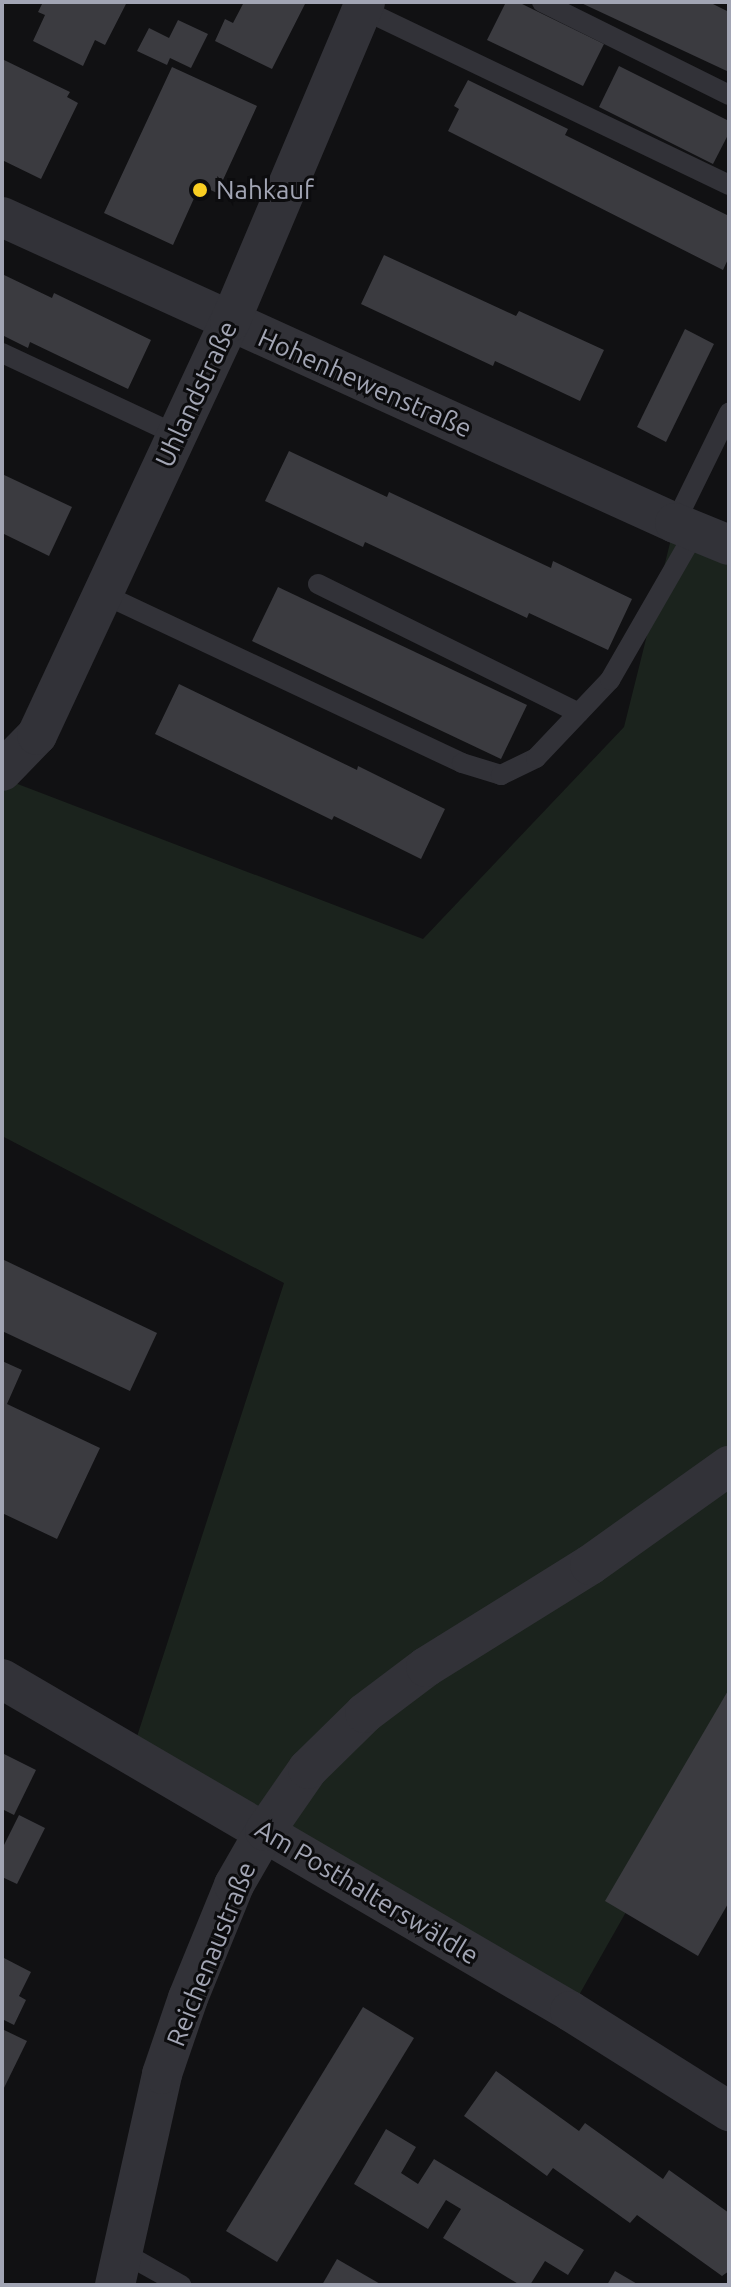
<!DOCTYPE html>
<meta charset="utf-8">
<style>
body{margin:0}
#map{position:relative;width:731px;height:2287px;overflow:hidden;background:#111113;font-family:Ubuntu,sans-serif}
div>[style]{position:absolute}
[style*='--x']{left:calc(var(--x)*1px);top:calc(var(--y)*1px);width:calc(var(--w)*1px);rotate:calc(var(--a)*1deg)}
.green>*{inset:0;background:#1b231d}
.building>*{inset:0;background:#3b3b40}
.lane>*{height:20px;margin:-10px;padding:0 10px;transform-origin:10px;border-radius:10px;background:#323238}
.street>*{height:40px;margin:-20px;padding:0 20px;transform-origin:20px;border-radius:20px;background:#323238}
.dots>*{width:22px;height:22px;translate:-50% -50%;box-sizing:border-box;border:4px solid #0c0c0e;border-radius:50%}
span{translate:-50% -50%;white-space:nowrap;text-align:center;line-height:1.15;-webkit-text-stroke:6px #0c0c0e;paint-order:stroke}
.poi-label{font-size:26px;color:#a2a5b4}
.left{translate:0 -50%;text-align:left}
.street-label{font-size:26px;color:#a2a5b4}
.frame{position:absolute;inset:0;border:4px solid #a2a5b4;pointer-events:none}
</style>
<div id="map">
<div class="green">
<i style="clip-path:polygon(675px 523px,729px 545px,729px 1730px,570px 2011px,131px 1755px,284px 1283px,2px 1136px,2px 778px,423px 939px,624px 727px)"></i>
</div>
<div class="building">
<i style="clip-path:polygon(43px 2px,127px 2px,105px 45px,95px 40px,83px 66px,33px 41px,45px 15px,38px 12px)"></i>
<i style="clip-path:polygon(244px 2px,306px 2px,272px 69px,215px 41px,225px 19px,233px 23px)"></i>
<i style="clip-path:polygon(506px 2px,518px 2px,604px 44px,583px 86px,487px 40px)"></i>
<i style="clip-path:polygon(579px 2px,709px 2px,729px 12px,729px 72px)"></i>
<i style="clip-path:polygon(178px 20px,208px 34px,191px 68px,170px 58px,167px 65px,137px 51px,149px 28px,169px 38px)"></i>
<i style="clip-path:polygon(2px 59px,70px 92px,67px 97px,78px 103px,41px 179px,2px 160px)"></i>
<i style="clip-path:polygon(619px 66px,729px 121px,729px 133px,713px 164px,599px 107px)"></i>
<i style="clip-path:polygon(172px 67px,257px 106px,217px 193px,200px 185px,173px 245px,104px 213px)"></i>
<i style="clip-path:polygon(468px 80px,568px 129px,565px 135px,729px 216px,729px 257px,723px 270px,448px 131px,459px 109px,454px 106px)"></i>
<i style="clip-path:polygon(384px 255px,516px 316px,519px 311px,604px 350px,580px 401px,495px 361px,493px 366px,361px 304px)"></i>
<i style="clip-path:polygon(2px 274px,52px 298px,54px 293px,151px 340px,128px 389px,30px 342px,28px 348px,2px 335px)"></i>
<i style="clip-path:polygon(685px 329px,714px 344px,666px 442px,637px 427px)"></i>
<i style="clip-path:polygon(289px 451px,387px 497px,389px 492px,551px 568px,553px 561px,632px 599px,608px 650px,529px 613px,527px 618px,365px 542px,363px 547px,265px 501px)"></i>
<i style="clip-path:polygon(2px 474px,72px 507px,49px 556px,2px 533px)"></i>
<i style="clip-path:polygon(278px 587px,527px 705px,501px 759px,252px 641px)"></i>
<i style="clip-path:polygon(179px 684px,357px 770px,358px 766px,445px 809px,421px 859px,334px 816px,332px 820px,155px 734px)"></i>
<i style="clip-path:polygon(2px 1259px,157px 1333px,130px 1391px,2px 1331px)"></i>
<i style="clip-path:polygon(2px 1361px,22px 1370px,7px 1404px,100px 1448px,57px 1539px,2px 1513px)"></i>
<i style="clip-path:polygon(729px 1689px,729px 1902px,698px 1956px,605px 1901px)"></i>
<i style="clip-path:polygon(2px 1753px,36px 1770px,14px 1815px,2px 1809px)"></i>
<i style="clip-path:polygon(19px 1815px,45px 1828px,17px 1884px,2px 1877px,2px 1849px)"></i>
<i style="clip-path:polygon(2px 1957px,31px 1972px,19px 1996px,26px 2000px,14px 2025px,2px 2019px)"></i>
<i style="clip-path:polygon(363px 2007px,414px 2038px,277px 2262px,226px 2231px)"></i>
<i style="clip-path:polygon(2px 2029px,27px 2041px,2px 2092px)"></i>
<i style="clip-path:polygon(496px 2071px,579px 2131px,585px 2123px,663px 2179px,669px 2170px,729px 2213px,729px 2271px,722px 2276px,637px 2215px,630px 2223px,553px 2168px,547px 2176px,464px 2116px)"></i>
<i style="clip-path:polygon(386px 2129px,416px 2147px,401px 2173px,418px 2184px,434px 2159px,584px 2250px,568px 2275px,545px 2261px,530px 2285px,520px 2285px,443px 2238px,461px 2209px,446px 2200px,428px 2229px,354px 2184px)"></i>
<i style="clip-path:polygon(337px 2259px,382px 2285px,322px 2285px)"></i>
<i style="clip-path:polygon(615px 2271px,639px 2285px,607px 2285px)"></i>
</div>
<div class="lane">
<i style="--x:542;--y:2;--w:209;--a:26.4"></i>
<i style="--x:362;--y:9;--w:407;--a:25.6"></i>
<i style="--x:2;--y:353;--w:193;--a:25.1"></i>
<i style="--x:675;--y:523;--w:123;--a:-63.9"></i>
<i style="--x:318;--y:584;--w:291;--a:26.3"></i>
<i style="--x:103;--y:594;--w:397;--a:25.2"></i>
<i style="--x:462;--y:763;--w:41;--a:17.1"></i>
<i style="--x:501;--y:775;--w:39;--a:-26"></i>
<i style="--x:536;--y:758;--w:108;--a:-46.5"></i>
<i style="--x:610;--y:680;--w:171;--a:-60.1"></i>
<i style="--x:122;--y:2252;--w:68;--a:29.2"></i>
</div>
<div class="street">
<i style="--x:2;--y:217;--w:739;--a:24.45"></i>
<i style="--x:675;--y:523;--w:58;--a:22.2"></i>
<i style="--x:2;--y:771;--w:50;--a:-45.8"></i>
<i style="--x:37;--y:735;--w:456;--a:-65"></i>
<i style="--x:230;--y:322;--w:347;--a:-67.1"></i>
<i style="--x:2;--y:1679;--w:658;--a:30.31"></i>
<i style="--x:570;--y:2011;--w:188;--a:32.2"></i>
<i style="--x:115;--y:2285;--w:216;--a:-77.4"></i>
<i style="--x:162;--y:2074;--w:80;--a:-71.1"></i>
<i style="--x:188;--y:1998;--w:122;--a:-67.8"></i>
<i style="--x:234;--y:1885;--w:62;--a:-60.1"></i>
<i style="--x:265;--y:1831;--w:75;--a:-55.3"></i>
<i style="--x:308;--y:1769;--w:80;--a:-44.5"></i>
<i style="--x:365;--y:1713;--w:76;--a:-37"></i>
<i style="--x:426;--y:1667;--w:193;--a:-31.9"></i>
<i style="--x:590;--y:1565;--w:171;--a:-35.5"></i>
</div>
<div class="dots">
<i style="left:200px;top:190px;background:#f9ce22"></i>
</div>
<div class="poi-label">
<span class="left" style="left:216px;top:190px">Nahkauf</span>
</div>
<div class="street-label">
<span style="left:365px;top:383px;rotate:24deg">Hohenhewenstraße</span>
<span style="left:196px;top:394px;rotate:-65deg">Uhlandstraße</span>
<span style="left:367px;top:1892px;rotate:31deg">Am Posthalterswäldle</span>
<span style="left:211px;top:1954px;rotate:-68deg">Reichenaustraße</span>
</div>
<div class="frame"></div>
</div>
